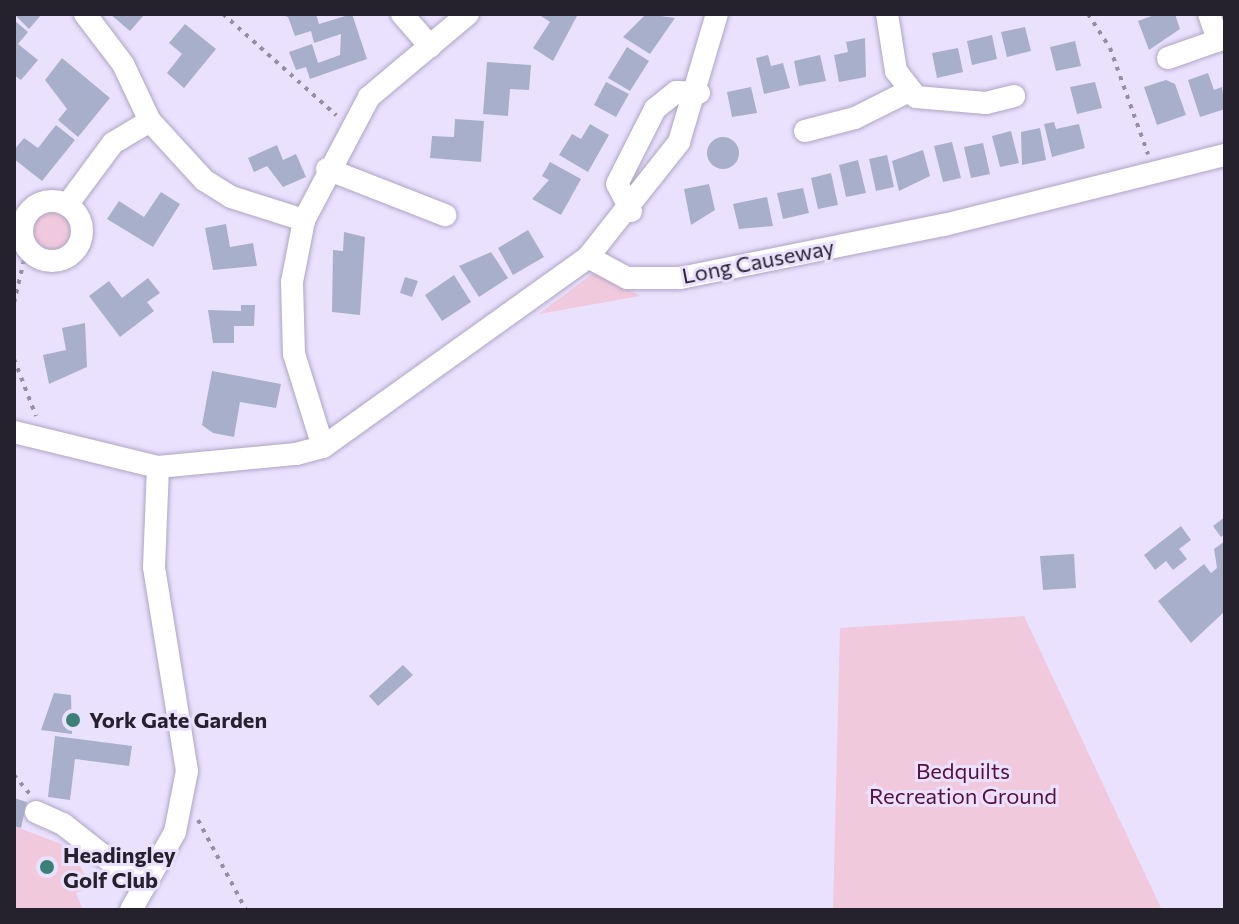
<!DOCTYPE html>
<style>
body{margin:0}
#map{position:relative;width:1239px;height:924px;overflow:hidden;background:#eae1ff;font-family:Commissioner,sans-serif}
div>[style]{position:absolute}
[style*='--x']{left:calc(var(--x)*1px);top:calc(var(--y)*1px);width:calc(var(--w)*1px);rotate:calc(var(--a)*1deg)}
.green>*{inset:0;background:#f1c9dd}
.round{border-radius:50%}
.building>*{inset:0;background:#a8afcb}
.path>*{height:4px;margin-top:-2px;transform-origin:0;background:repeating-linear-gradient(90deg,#958ea4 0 4px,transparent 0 10px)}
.roads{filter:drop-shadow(0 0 2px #aea5c2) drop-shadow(0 0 2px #aea5c2)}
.minor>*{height:22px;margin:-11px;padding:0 11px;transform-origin:11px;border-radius:11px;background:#fff}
.minor>.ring{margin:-11px;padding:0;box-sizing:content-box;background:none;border:22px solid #fff;border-radius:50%}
.dots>*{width:22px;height:22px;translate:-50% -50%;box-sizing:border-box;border:4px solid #eae1ff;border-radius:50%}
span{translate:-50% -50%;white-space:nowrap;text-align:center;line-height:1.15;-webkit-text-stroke:6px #eae1ff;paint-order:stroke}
.street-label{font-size:22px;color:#26222d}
.poi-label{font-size:22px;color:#26222d;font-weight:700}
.left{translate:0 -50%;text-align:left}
.park-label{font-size:22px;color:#590e3f}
.frame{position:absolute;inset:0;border:16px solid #26222d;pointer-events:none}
</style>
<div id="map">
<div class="green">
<i class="round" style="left:34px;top:212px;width:38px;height:38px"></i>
<i style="clip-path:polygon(599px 273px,640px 296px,539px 314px,592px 274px)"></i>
<i style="clip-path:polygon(1024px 616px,1162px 910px,833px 910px,840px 628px)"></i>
<i style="clip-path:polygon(14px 826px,69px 847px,92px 887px,76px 893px,83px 910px,14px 910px)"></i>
</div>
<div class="building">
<i style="clip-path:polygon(14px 14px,42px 14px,29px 29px)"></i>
<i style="clip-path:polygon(110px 14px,145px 14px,130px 31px)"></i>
<i style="clip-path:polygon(279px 14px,316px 14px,319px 24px,352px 14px,367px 59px,310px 79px,306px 67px,296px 70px,289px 52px,312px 44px,318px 63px,340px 55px,341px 34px,314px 43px,311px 31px,295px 36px,288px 17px)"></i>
<i style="clip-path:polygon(538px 14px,578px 14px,553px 61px,533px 48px,550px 22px)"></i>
<i style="clip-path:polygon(646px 14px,675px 18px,650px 54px,623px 37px)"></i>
<i style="clip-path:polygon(1157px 14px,1175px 14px,1180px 29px,1149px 50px,1138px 21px)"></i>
<i style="clip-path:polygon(14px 20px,28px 32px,18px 44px,38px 60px,21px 80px,14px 75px)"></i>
<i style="clip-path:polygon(185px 24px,216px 49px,184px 88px,167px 73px,182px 54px,169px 43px)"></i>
<i style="clip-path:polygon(1025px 27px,1031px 51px,1007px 57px,1001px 32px)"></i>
<i style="clip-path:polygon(992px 35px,997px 59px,972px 65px,967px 41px)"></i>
<i style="clip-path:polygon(865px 38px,866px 77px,839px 82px,834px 55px,848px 52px,846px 42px)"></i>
<i style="clip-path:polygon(1075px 41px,1081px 66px,1056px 71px,1050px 47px)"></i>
<i style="clip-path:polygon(627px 47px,649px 61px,630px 91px,608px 78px)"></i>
<i style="clip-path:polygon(958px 48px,963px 72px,937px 78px,932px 53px)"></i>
<i style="clip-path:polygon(768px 55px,771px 66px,783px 63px,790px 88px,764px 94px,756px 58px)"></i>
<i style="clip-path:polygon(820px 55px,826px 81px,799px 86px,794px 61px)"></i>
<i style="clip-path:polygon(62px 58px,110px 98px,78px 137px,58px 120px,67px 109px,45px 80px)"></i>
<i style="clip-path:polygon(487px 62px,531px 65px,529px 90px,510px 89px,508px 116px,483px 114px)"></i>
<i style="clip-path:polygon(1208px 73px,1214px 90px,1222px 87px,1225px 109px,1200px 117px,1188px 80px)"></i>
<i style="clip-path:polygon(1166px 80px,1175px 84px,1186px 115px,1157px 125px,1144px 87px)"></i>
<i style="clip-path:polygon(606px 82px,629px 94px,616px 117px,594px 105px)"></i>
<i style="clip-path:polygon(1095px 82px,1102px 108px,1077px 114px,1070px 87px)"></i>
<i style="clip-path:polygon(751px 87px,757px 113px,732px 117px,727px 92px)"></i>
<i style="clip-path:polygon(455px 119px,484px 121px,481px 162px,430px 158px,432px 136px,454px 137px)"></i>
<i style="clip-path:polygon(1054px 122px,1056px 129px,1079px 124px,1085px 148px,1052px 157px,1044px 124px)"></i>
<i style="clip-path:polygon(590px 124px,609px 135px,588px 172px,559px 155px,572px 134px,581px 139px)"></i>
<i style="clip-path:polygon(56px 125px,75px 140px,42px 181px,14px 159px,14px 150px,24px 138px,38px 148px)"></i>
<i style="clip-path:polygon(1040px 128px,1046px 160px,1022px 165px,1021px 132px)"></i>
<i style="clip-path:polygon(1011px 131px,1019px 163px,1000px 167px,992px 136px)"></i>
<i class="round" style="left:707px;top:137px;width:32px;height:32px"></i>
<i style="clip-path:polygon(952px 142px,961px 178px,943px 182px,934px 146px)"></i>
<i style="clip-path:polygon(983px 143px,990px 174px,971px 178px,964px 147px)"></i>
<i style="clip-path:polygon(277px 145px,283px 160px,296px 154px,306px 177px,283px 187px,267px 166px,254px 172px,248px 158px)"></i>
<i style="clip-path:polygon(923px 150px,930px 176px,899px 191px,892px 161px)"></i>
<i style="clip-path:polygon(887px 155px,894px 187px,876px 191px,869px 159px)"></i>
<i style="clip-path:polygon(858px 160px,866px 193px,846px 197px,839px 165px)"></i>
<i style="clip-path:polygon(550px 162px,581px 179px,561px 215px,532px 199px,549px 180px,542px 176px)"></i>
<i style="clip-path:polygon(831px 173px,838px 205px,818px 209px,811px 178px)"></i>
<i style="clip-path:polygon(709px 184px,715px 210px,691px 225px,684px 189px)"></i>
<i style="clip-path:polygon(803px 188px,809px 213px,783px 219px,777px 193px)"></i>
<i style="clip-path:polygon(161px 192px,180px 204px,153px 247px,107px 219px,119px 201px,144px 217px)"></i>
<i style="clip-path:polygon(767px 197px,773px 226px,739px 229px,733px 204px)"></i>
<i style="clip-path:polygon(226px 224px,230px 247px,253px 243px,257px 266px,213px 270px,205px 228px)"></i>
<i style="clip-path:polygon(528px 230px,544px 257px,513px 275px,498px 248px)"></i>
<i style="clip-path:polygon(344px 232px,365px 237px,360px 315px,332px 312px,333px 250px,343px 251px)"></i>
<i style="clip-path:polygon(491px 252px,508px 278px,479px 297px,459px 266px)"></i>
<i style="clip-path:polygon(454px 275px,471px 302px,442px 321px,425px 295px)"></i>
<i style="clip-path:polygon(405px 277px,418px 281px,412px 297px,400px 293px)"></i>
<i style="clip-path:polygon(148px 278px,160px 293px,147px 302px,154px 311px,120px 337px,89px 296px,109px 281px,122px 298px)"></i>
<i style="clip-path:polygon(241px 305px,255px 305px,254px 326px,234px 326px,234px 343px,213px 343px,208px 310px,241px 311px)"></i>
<i style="clip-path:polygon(85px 323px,87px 367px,49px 384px,43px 355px,66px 350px,62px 328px)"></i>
<i style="clip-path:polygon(212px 371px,281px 384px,276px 408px,240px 402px,234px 437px,213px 433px,202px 425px)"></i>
<i style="clip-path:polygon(1225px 517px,1225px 534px,1221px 537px,1213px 526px)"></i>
<i style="clip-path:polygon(1181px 526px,1191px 540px,1179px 549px,1187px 559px,1173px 570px,1166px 561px,1155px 570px,1144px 555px)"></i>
<i style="clip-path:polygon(1225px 541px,1225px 611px,1191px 643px,1158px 601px,1204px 564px,1211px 573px,1217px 568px,1214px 549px)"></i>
<i style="clip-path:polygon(1074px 554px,1076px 588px,1043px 590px,1040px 556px)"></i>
<i style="clip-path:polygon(403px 665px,413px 675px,378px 706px,369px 696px)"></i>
<i style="clip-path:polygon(54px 693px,71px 695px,72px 734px,41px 730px)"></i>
<i style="clip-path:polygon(55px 736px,132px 746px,129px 766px,75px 759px,70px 800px,48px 797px)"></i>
<i style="clip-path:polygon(14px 798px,27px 802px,21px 828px,14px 826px)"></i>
</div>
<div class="path">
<i style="--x:223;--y:14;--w:152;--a:41.8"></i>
<i style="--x:1088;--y:14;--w:40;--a:57.1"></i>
<i style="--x:1110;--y:48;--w:113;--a:70.3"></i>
<i style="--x:14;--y:303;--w:57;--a:-76.9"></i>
<i style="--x:14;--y:359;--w:61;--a:68.9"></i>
<i style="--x:14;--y:775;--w:26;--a:50"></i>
<i style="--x:198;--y:820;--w:102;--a:61.9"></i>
</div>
<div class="roads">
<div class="minor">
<i style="--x:85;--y:14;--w:63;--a:52.8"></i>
<i style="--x:123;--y:64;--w:63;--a:64.7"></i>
<i style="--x:402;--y:14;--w:43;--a:48.8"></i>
<i style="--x:887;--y:14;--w:58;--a:81"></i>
<i style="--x:896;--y:71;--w:33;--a:52"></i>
<i style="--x:916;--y:97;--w:70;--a:4.9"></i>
<i style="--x:986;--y:103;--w:29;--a:-14"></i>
<i style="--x:1209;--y:14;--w:28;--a:71"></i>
<i style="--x:1168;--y:58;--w:60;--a:-19.3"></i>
<i style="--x:805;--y:131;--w:52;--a:-14.6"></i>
<i style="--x:855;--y:118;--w:60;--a:-26.6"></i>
<i style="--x:327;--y:169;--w:127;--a:21.3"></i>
<i class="ring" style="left:22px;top:201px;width:38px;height:38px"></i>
<i style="--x:67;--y:205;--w:77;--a:-53.4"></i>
<i style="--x:113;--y:143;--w:43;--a:-30.7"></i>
<i style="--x:150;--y:121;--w:80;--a:47.5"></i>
<i style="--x:204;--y:180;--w:32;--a:32"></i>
<i style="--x:231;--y:197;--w:77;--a:17.5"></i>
<i style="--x:631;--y:211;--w:30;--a:-117"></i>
<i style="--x:617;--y:184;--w:84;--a:-63.1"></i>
<i style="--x:655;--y:109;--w:27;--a:-39"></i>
<i style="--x:676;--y:92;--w:23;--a:2"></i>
<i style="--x:588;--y:257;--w:147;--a:-51.6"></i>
<i style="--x:679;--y:142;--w:134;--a:-73.5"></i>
<i style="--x:14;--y:432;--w:148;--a:13.7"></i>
<i style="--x:158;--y:467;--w:139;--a:-5.4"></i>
<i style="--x:296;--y:454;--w:28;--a:-15"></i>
<i style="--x:323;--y:447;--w:326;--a:-35.6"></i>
<i style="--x:588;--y:257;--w:44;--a:28.3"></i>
<i style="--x:627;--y:278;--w:53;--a:0"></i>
<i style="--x:680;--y:278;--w:269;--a:-11.4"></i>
<i style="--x:944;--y:225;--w:290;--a:-14"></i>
<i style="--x:323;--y:447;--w:97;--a:-107.3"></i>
<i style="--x:294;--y:354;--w:72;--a:-91.6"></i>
<i style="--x:292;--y:282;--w:63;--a:-79"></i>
<i style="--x:304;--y:220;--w:139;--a:-62.1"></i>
<i style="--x:369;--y:97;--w:129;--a:-40"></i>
<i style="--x:36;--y:812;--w:30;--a:24"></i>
<i style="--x:63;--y:824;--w:102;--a:38.2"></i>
<i style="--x:131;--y:910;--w:90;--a:-60.6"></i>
<i style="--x:175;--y:832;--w:62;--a:-78.9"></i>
<i style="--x:187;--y:771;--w:207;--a:-99.2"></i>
<i style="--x:154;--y:567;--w:100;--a:-87.7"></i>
</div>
</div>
<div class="dots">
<i style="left:73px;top:720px;background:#3b8076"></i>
<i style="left:47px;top:867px;background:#3b8076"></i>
</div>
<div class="street-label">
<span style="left:758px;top:261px;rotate:-11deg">Long Causeway</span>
</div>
<div class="poi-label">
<span class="left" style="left:89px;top:720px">York Gate Garden</span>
<span class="left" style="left:63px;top:867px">Headingley<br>Golf Club</span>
</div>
<div class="park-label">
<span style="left:963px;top:783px">Bedquilts<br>Recreation Ground</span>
</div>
<div class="frame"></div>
</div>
